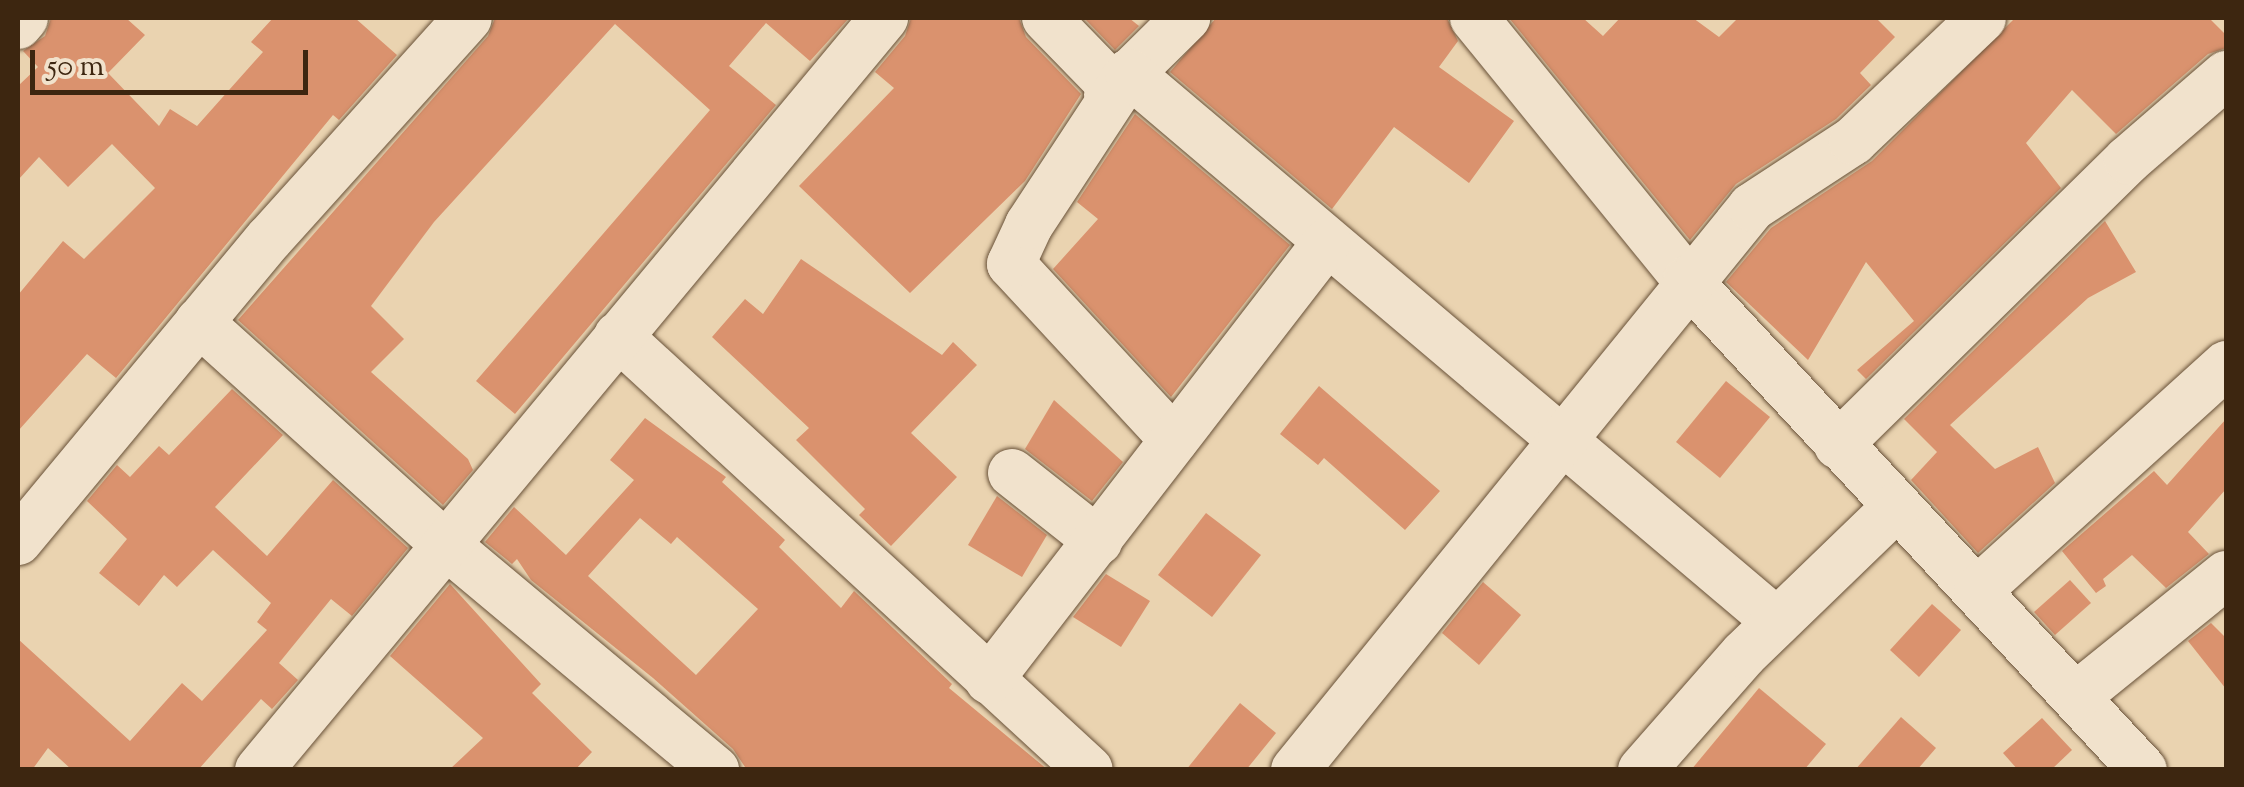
<!DOCTYPE html>
<style>
body{margin:0}
#map{position:relative;width:2244px;height:787px;overflow:hidden;background:#ead3b0;font-family:"Sorts Mill Goudy",serif}
div>[style]{position:absolute}
[style*='--x']{left:calc(var(--x)*1px);top:calc(var(--y)*1px);width:calc(var(--w)*1px);rotate:calc(var(--a)*1deg)}
.building>*{inset:0;background:#da926e}
.roads{filter:drop-shadow(0 0 2px #685138) drop-shadow(0 0 2px #685138)}
.minor>*{height:48px;margin:-24px;padding:0 24px;transform-origin:24px;border-radius:24px;background:#f1e2cc}
span{translate:-50% -50%;white-space:nowrap;text-align:center;line-height:1.15;-webkit-text-stroke:9px #f1e2cc;paint-order:stroke}
.frame{position:absolute;inset:0;border:20px solid #3d2610;pointer-events:none}
.scale{position:absolute;left:30px;top:50px;width:278px;height:45px;box-sizing:border-box;border:5px solid #3d2610;border-top:0;padding-left:12px;font-size:30px;line-height:35px;white-space:nowrap;color:#3d2610;-webkit-text-stroke:8px #f1e2cc;paint-order:stroke}
</style>
<div id="map">
<div class="building">
<i style="clip-path:polygon(51px 18px,126px 18px,145px 35px,108px 73px,159px 126px,170px 109px,197px 126px,263px 52px,251px 42px,273px 18px,355px 18px,397px 55px,339px 120px,333px 115px,116px 378px,87px 354px,18px 431px,18px 295px,63px 241px,84px 259px,155px 188px,112px 144px,68px 187px,39px 157px,18px 180px,18px 86px,38px 67px,23px 51px,45px 36px)"></i>
<i style="clip-path:polygon(495px 18px,849px 18px,810px 61px,766px 23px,729px 66px,776px 105px,515px 414px,476px 381px,710px 110px,615px 24px,434px 222px,371px 306px,404px 339px,371px 372px,468px 459px,473px 470px,443px 505px,238px 320px,488px 36px)"></i>
<i style="clip-path:polygon(911px 18px,1019px 18px,1026px 37px,1081px 94px,1025px 181px,910px 293px,799px 186px,894px 88px,875px 72px,905px 36px)"></i>
<i style="clip-path:polygon(1084px 18px,1129px 18px,1139px 26px,1115px 50px)"></i>
<i style="clip-path:polygon(1216px 18px,1447px 18px,1458px 41px,1439px 67px,1514px 121px,1469px 183px,1394px 127px,1332px 209px,1170px 72px)"></i>
<i style="clip-path:polygon(1509px 18px,1583px 18px,1603px 36px,1620px 18px,1693px 18px,1719px 37px,1738px 18px,1876px 18px,1895px 37px,1860px 73px,1871px 85px,1836px 119px,1736px 184px,1690px 240px)"></i>
<i style="clip-path:polygon(2015px 18px,2209px 18px,2226px 35px,2226px 48px,2208px 54px,2116px 134px,2072px 90px,2026px 143px,2061px 188px,1866px 379px,1857px 370px,1914px 321px,1866px 262px,1808px 360px,1726px 282px,1771px 228px,1872px 161px)"></i>
<i style="clip-path:polygon(1135px 114px,1290px 245px,1171px 397px,1053px 269px,1098px 219px,1077px 202px)"></i>
<i style="clip-path:polygon(2105px 221px,2136px 272px,2088px 298px,1950px 425px,1995px 469px,2038px 447px,2055px 483px,1978px 553px,1911px 480px,1937px 452px,1904px 419px)"></i>
<i style="clip-path:polygon(801px 259px,942px 355px,953px 342px,977px 365px,911px 433px,957px 477px,891px 546px,859px 515px,865px 509px,796px 440px,809px 428px,712px 337px,745px 299px,763px 314px)"></i>
<i style="clip-path:polygon(1726px 381px,1770px 417px,1720px 478px,1676px 442px)"></i>
<i style="clip-path:polygon(1319px 386px,1440px 491px,1405px 530px,1324px 458px,1318px 465px,1280px 434px)"></i>
<i style="clip-path:polygon(232px 389px,283px 435px,215px 507px,267px 556px,333px 480px,408px 548px,352px 616px,331px 599px,279px 663px,298px 680px,272px 709px,261px 699px,198px 770px,72px 770px,48px 748px,32px 770px,18px 770px,18px 639px,130px 741px,182px 683px,202px 701px,267px 630px,257px 622px,271px 603px,213px 550px,177px 587px,164px 575px,139px 606px,99px 573px,127px 539px,87px 501px,117px 465px,130px 477px,159px 446px,169px 455px)"></i>
<i style="clip-path:polygon(1054px 400px,1123px 462px,1092px 501px,1025px 449px)"></i>
<i style="clip-path:polygon(evenodd,645px 418px,726px 477px,722px 482px,785px 540px,779px 547px,841px 608px,854px 591px,952px 684px,949px 688px,1048px 770px,747px 770px,733px 749px,653px 678px,531px 580px,517px 559px,512px 564px,485px 542px,514px 507px,566px 555px,634px 480px,610px 460px,645px 418px,640px 518px,671px 544px,677px 537px,758px 609px,696px 675px,588px 576px,640px 518px)"></i>
<i style="clip-path:polygon(2226px 419px,2226px 489px,2188px 532px,2209px 554px,2166px 588px,2132px 555px,2103px 579px,2106px 586px,2096px 593px,2062px 551px,2154px 471px,2167px 485px)"></i>
<i style="clip-path:polygon(997px 496px,1047px 535px,1022px 577px,968px 545px)"></i>
<i style="clip-path:polygon(1206px 513px,1261px 555px,1212px 617px,1158px 575px)"></i>
<i style="clip-path:polygon(1106px 574px,1150px 601px,1121px 647px,1073px 617px)"></i>
<i style="clip-path:polygon(2070px 580px,2091px 603px,2055px 635px,2034px 612px)"></i>
<i style="clip-path:polygon(1483px 582px,1521px 615px,1479px 665px,1442px 633px)"></i>
<i style="clip-path:polygon(450px 584px,541px 684px,532px 693px,592px 752px,575px 770px,449px 770px,483px 738px,390px 656px)"></i>
<i style="clip-path:polygon(1932px 604px,1961px 630px,1919px 677px,1890px 650px)"></i>
<i style="clip-path:polygon(2211px 623px,2226px 638px,2226px 689px,2188px 641px)"></i>
<i style="clip-path:polygon(1759px 688px,1826px 744px,1804px 770px,1691px 770px)"></i>
<i style="clip-path:polygon(1240px 703px,1276px 733px,1246px 770px,1186px 770px)"></i>
<i style="clip-path:polygon(1901px 717px,1936px 748px,1917px 770px,1855px 770px)"></i>
<i style="clip-path:polygon(2042px 718px,2072px 750px,2051px 770px,2018px 770px,2003px 753px)"></i>
</div>
<div class="roads">
<div class="minor">
<i style="--x:1046;--y:18;--w:98;--a:45.8"></i>
<i style="--x:1474;--y:18;--w:338;--a:50.9"></i>
<i style="--x:1687;--y:280;--w:669;--a:47.06"></i>
<i style="--x:18;--y:25;--w:9;--a:-49"></i>
<i style="--x:1108;--y:95;--w:110;--a:-44.6"></i>
<i style="--x:199;--y:322;--w:333;--a:42.1"></i>
<i style="--x:446;--y:545;--w:351;--a:39.9"></i>
<i style="--x:618;--y:336;--w:640;--a:42.66"></i>
<i style="--x:1174;--y:440;--w:240;--a:-132.8"></i>
<i style="--x:1011;--y:264;--w:43;--a:-65.2"></i>
<i style="--x:1029;--y:225;--w:182;--a:-56.7"></i>
<i style="--x:1129;--y:73;--w:849;--a:40.27"></i>
<i style="--x:1838;--y:445;--w:407;--a:-44.5"></i>
<i style="--x:2128;--y:160;--w:130;--a:-40.9"></i>
<i style="--x:1012;--y:473;--w:110;--a:38.3"></i>
<i style="--x:18;--y:541;--w:393;--a:-50.3"></i>
<i style="--x:269;--y:239;--w:297;--a:-48"></i>
<i style="--x:1978;--y:590;--w:335;--a:-42.2"></i>
<i style="--x:989;--y:680;--w:553;--a:-52.34"></i>
<i style="--x:2079;--y:694;--w:189;--a:-39"></i>
<i style="--x:259;--y:770;--w:978;--a:-50.27"></i>
<i style="--x:1295;--y:770;--w:725;--a:-50.93"></i>
<i style="--x:1752;--y:207;--w:121;--a:-33.2"></i>
<i style="--x:1853;--y:141;--w:178;--a:-43.6"></i>
<i style="--x:1642;--y:770;--w:154;--a:-48.7"></i>
<i style="--x:1744;--y:654;--w:213;--a:-44"></i>
</div>
</div>
<div class="frame"></div>
<div class="scale">50 m</div>
</div>
